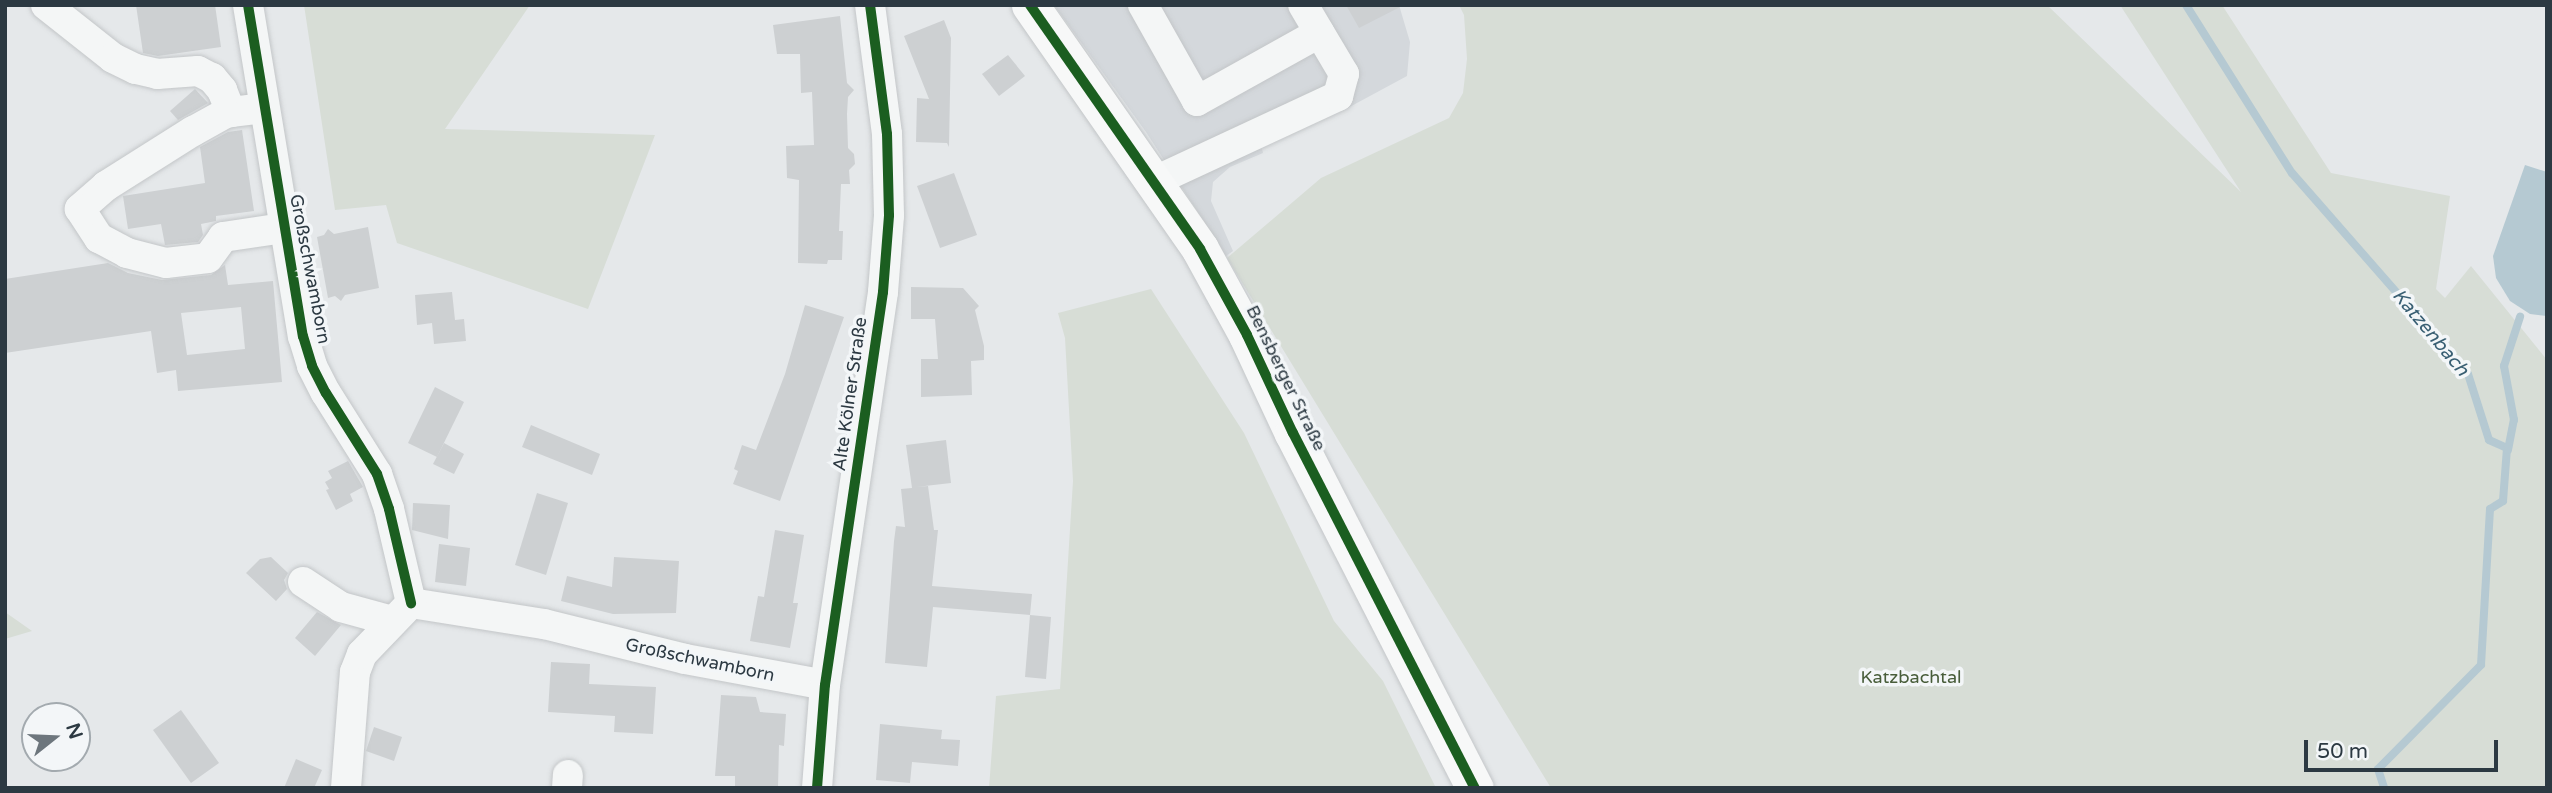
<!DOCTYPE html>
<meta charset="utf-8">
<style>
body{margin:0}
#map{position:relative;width:2552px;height:793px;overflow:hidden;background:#e5e8ea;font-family:"Varela Round",sans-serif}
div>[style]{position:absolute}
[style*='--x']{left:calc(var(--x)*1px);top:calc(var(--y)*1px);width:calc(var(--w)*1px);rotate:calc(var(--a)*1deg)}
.built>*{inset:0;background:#d4d8dc}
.green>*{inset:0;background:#d7ddd6}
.water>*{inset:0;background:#b5c9d2}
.stream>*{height:8px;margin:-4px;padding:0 4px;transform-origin:4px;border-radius:4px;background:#b5c9d2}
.building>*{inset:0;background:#cdd0d2}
.roads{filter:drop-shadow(0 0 2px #c3c6c8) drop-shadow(0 0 2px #c3c6c8)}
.minor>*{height:30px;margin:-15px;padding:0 15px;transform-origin:15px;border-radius:15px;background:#f4f6f6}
.major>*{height:37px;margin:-18.5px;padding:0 18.5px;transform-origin:18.5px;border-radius:18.5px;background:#f7f8f8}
.cycleway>*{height:10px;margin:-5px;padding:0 5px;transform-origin:5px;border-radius:5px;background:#1b5e20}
span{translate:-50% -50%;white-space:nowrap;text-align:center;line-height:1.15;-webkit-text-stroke:7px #f3f6f8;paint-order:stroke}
.street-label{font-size:18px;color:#2c3942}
.park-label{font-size:18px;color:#485d3a}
.water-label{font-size:19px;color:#395f73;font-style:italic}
.frame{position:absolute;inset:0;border:7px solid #2c3942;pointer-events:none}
.north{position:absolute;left:21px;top:702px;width:70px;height:70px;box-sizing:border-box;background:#f3f6f8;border:2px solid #a3aaaf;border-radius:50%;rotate:72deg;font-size:19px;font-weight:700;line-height:28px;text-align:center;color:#2c3942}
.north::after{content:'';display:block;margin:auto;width:24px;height:32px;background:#6d767d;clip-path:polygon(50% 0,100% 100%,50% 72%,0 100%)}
.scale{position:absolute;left:2304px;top:740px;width:194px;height:32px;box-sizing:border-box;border:4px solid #2c3942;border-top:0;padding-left:9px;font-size:21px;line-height:24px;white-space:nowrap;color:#2c3942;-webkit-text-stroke:5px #f3f6f8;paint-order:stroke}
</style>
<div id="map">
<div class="built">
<i style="clip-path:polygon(1054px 5px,1399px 5px,1410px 42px,1407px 76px,1344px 110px,1261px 145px,1263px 153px,1230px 167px,1213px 182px,1211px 201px,1233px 251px,1226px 256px,1146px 132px)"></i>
</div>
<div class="green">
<i style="clip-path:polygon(304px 5px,530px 5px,445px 129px,655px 135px,588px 309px,397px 243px,386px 205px,335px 210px)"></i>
<i style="clip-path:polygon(1459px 5px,2047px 5px,2241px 192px,2120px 5px,2222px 5px,2331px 173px,2450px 196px,2436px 289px,2445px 298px,2471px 266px,2547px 360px,2547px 788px,1551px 788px,1227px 258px,1321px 178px,1449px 118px,1463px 93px,1467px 59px,1464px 15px)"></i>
<i style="clip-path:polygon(1151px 289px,1244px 433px,1334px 621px,1383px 681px,1436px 788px,989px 788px,996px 696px,1060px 689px,1073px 481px,1065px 338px,1058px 313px)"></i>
<i style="clip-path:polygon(5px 612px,32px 631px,5px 639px)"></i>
</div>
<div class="water">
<i style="clip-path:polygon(2525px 165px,2547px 172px,2547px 316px,2530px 314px,2510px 301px,2496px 278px,2493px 256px)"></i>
</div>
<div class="stream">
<i style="--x:2186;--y:5;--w:199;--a:57.8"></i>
<i style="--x:2292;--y:173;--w:267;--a:48.8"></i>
<i style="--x:2468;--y:374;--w:69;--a:72.3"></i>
<i style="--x:2489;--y:440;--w:20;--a:24"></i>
<i style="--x:2507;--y:448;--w:53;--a:94.3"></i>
<i style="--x:2503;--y:501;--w:15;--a:148"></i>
<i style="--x:2490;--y:509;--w:156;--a:93.3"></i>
<i style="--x:2481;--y:665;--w:146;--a:134.7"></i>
<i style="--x:2378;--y:769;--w:20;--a:72"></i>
<i style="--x:2508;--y:450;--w:31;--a:-79"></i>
<i style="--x:2514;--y:420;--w:55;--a:-100.5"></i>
<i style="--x:2504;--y:366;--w:52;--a:-71.9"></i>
</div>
<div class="building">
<i style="clip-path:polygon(136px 5px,215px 5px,221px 47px,158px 56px,143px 53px)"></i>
<i style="clip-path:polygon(1346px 5px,1404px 5px,1359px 28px)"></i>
<i style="clip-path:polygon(840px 16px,847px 83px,854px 90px,848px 97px,847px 114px,848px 148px,854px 154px,855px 164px,849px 170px,850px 184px,841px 184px,839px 231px,843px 231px,842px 260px,828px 260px,827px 264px,798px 263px,799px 180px,787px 178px,786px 146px,814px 145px,812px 92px,801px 93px,800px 54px,777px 54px,773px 25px)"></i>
<i style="clip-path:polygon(944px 20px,951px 38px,949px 147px,947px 143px,916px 142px,917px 98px,929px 99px,904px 36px)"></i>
<i style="clip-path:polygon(1008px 55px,1025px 76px,999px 96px,982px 74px)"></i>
<i style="clip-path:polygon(195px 89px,208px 103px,178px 120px,170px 111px)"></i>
<i style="clip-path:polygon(242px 130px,254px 211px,216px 216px,216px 221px,201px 224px,203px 235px,198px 242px,165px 245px,161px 224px,128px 229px,123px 196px,205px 183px,200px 147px,228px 132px)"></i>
<i style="clip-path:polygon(954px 173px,977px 235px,940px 248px,917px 186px)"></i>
<i style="clip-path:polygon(368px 227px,379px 288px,345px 295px,341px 301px,335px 296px,328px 298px,317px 237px,324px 235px,328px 229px,334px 234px)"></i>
<i style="clip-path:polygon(evenodd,108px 263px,128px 273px,162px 280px,211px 275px,225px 265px,228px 285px,273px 281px,282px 382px,178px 391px,176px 370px,157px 373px,151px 331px,5px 353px,5px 279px,108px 263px,241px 307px,245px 349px,187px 355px,181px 313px,241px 307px)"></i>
<i style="clip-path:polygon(911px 287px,963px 288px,979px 306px,975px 310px,984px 346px,984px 360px,971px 361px,972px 395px,921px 397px,921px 359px,938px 359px,935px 319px,911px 319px)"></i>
<i style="clip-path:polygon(452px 292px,455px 320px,464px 319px,466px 341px,434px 344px,432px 323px,417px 325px,415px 295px)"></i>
<i style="clip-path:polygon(805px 305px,844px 317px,780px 501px,733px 484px,738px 471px,734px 469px,742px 445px,756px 450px,785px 374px)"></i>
<i style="clip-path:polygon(435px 387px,464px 402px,437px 457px,408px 443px)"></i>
<i style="clip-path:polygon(531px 425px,600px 454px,592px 475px,522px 447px)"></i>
<i style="clip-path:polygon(946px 440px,951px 483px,916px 487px,928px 486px,934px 530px,938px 530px,932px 586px,1032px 594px,1030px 615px,933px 607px,927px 667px,885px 663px,894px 541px,896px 526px,905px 527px,901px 489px,912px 488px,906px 445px)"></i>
<i style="clip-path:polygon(444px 443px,464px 454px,454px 474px,433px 464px)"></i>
<i style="clip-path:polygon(348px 461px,363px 487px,350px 494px,353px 501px,336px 510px,326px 490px,329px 489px,325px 482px,332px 478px,328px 471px)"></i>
<i style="clip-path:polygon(537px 493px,568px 503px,546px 575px,515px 565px)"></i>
<i style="clip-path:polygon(413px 503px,450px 505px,448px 539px,412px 530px)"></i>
<i style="clip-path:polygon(775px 530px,804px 535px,793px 603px,798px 603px,790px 648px,750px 641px,758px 596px,764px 597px)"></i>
<i style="clip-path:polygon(439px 544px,470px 548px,466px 586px,435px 582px)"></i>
<i style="clip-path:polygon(271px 557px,288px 573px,284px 580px,287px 589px,276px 601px,246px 573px,260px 559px)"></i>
<i style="clip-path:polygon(614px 557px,679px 561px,676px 613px,613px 614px,561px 601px,567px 576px,612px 587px)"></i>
<i style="clip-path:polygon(317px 612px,341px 625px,315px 656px,295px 638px)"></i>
<i style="clip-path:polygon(1030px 615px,1051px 617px,1046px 679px,1025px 677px)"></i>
<i style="clip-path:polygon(551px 662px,590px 664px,589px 684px,656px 687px,653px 734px,614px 732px,615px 716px,548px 712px)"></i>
<i style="clip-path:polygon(721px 695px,756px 697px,760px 712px,786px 714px,784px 746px,779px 745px,778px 788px,735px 788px,735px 776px,715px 776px)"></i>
<i style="clip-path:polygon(181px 710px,219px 763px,191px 783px,153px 730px)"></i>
<i style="clip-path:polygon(880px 724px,942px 730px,941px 739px,960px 740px,958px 766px,912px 762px,910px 783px,876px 780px)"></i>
<i style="clip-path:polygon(374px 727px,402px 737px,394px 761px,366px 751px)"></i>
<i style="clip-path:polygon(296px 759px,322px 770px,314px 788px,284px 788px)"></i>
</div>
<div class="roads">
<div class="minor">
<i style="--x:46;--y:5;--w:85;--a:38.3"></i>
<i style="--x:113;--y:58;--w:25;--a:26"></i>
<i style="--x:136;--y:69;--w:22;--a:13"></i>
<i style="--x:157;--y:74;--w:41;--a:-4.2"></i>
<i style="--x:198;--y:71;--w:16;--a:27"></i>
<i style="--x:212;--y:78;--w:16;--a:50"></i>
<i style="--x:222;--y:90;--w:24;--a:68"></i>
<i style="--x:248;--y:5;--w:336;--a:80.6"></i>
<i style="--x:303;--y:336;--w:31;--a:73"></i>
<i style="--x:312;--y:366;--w:30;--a:63"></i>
<i style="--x:326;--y:393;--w:96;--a:57.8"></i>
<i style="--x:377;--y:474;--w:37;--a:71"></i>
<i style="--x:389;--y:509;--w:97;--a:76.8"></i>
<i style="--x:1143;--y:5;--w:110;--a:60.6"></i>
<i style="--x:1197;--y:101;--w:140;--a:-29.1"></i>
<i style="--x:264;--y:108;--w:38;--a:173"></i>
<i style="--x:226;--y:113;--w:38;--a:151"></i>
<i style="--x:193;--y:131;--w:103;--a:147.7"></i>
<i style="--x:106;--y:186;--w:35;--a:139"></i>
<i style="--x:80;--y:209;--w:35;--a:57"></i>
<i style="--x:99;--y:238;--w:32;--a:28"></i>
<i style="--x:127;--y:253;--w:40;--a:14.4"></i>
<i style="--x:166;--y:263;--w:42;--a:-6.8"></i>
<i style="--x:208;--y:258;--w:26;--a:-54"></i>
<i style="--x:223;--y:237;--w:62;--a:-8.4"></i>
<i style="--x:1155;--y:181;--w:202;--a:-24.9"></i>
<i style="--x:1338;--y:96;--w:23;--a:-75"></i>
<i style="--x:1344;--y:74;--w:80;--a:-120.7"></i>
<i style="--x:303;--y:582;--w:45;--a:33.3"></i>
<i style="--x:341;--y:607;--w:53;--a:15.4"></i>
<i style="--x:411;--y:603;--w:135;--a:9"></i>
<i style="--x:544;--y:624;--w:145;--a:13.9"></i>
<i style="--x:685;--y:659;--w:142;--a:10.5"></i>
<i style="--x:346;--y:788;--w:116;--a:-85.6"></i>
<i style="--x:355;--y:672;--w:19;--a:-69"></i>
<i style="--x:362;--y:654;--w:71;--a:-46.1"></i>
<i style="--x:567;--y:788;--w:13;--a:-86"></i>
<i style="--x:817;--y:788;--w:103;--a:-85.6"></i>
<i style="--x:825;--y:685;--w:397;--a:-81.6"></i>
<i style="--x:883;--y:292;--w:77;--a:-85.5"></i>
<i style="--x:889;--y:215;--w:81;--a:-91.4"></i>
<i style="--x:887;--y:134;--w:130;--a:-97.5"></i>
</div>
<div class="major">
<i style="--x:1030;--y:5;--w:297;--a:55.1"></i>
<i style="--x:1200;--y:249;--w:98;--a:61.3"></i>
<i style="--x:1247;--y:335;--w:108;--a:64.9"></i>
<i style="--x:1293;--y:433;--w:399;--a:62.9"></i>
</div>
</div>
<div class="cycleway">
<i style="--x:248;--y:5;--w:336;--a:80.6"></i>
<i style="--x:303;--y:336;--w:31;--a:73"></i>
<i style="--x:312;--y:366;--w:30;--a:63"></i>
<i style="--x:326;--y:393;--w:96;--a:57.8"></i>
<i style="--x:377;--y:474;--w:37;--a:71"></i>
<i style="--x:389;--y:509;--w:97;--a:76.8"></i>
<i style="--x:1030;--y:5;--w:297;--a:55.1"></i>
<i style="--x:1200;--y:249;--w:98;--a:61.3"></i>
<i style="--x:1247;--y:335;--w:108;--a:64.9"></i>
<i style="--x:1293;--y:433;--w:399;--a:62.9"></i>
<i style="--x:817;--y:788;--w:103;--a:-85.6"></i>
<i style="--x:825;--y:685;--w:397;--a:-81.6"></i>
<i style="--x:883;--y:292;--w:77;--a:-85.5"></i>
<i style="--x:889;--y:215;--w:81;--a:-91.4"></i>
<i style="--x:887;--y:134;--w:130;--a:-97.5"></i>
</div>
<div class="street-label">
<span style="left:310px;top:269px;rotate:79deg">Großschwamborn</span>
<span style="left:1286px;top:378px;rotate:64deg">Bensberger Straße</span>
<span style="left:850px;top:394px;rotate:-82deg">Alte Kölner Straße</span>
<span style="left:700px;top:660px;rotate:12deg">Großschwamborn</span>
</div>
<div class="park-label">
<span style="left:1911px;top:677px">Katzbachtal</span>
</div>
<div class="water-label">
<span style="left:2430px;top:333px;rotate:50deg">Katzenbach</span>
</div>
<div class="frame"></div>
<div class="north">N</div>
<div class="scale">50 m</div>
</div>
